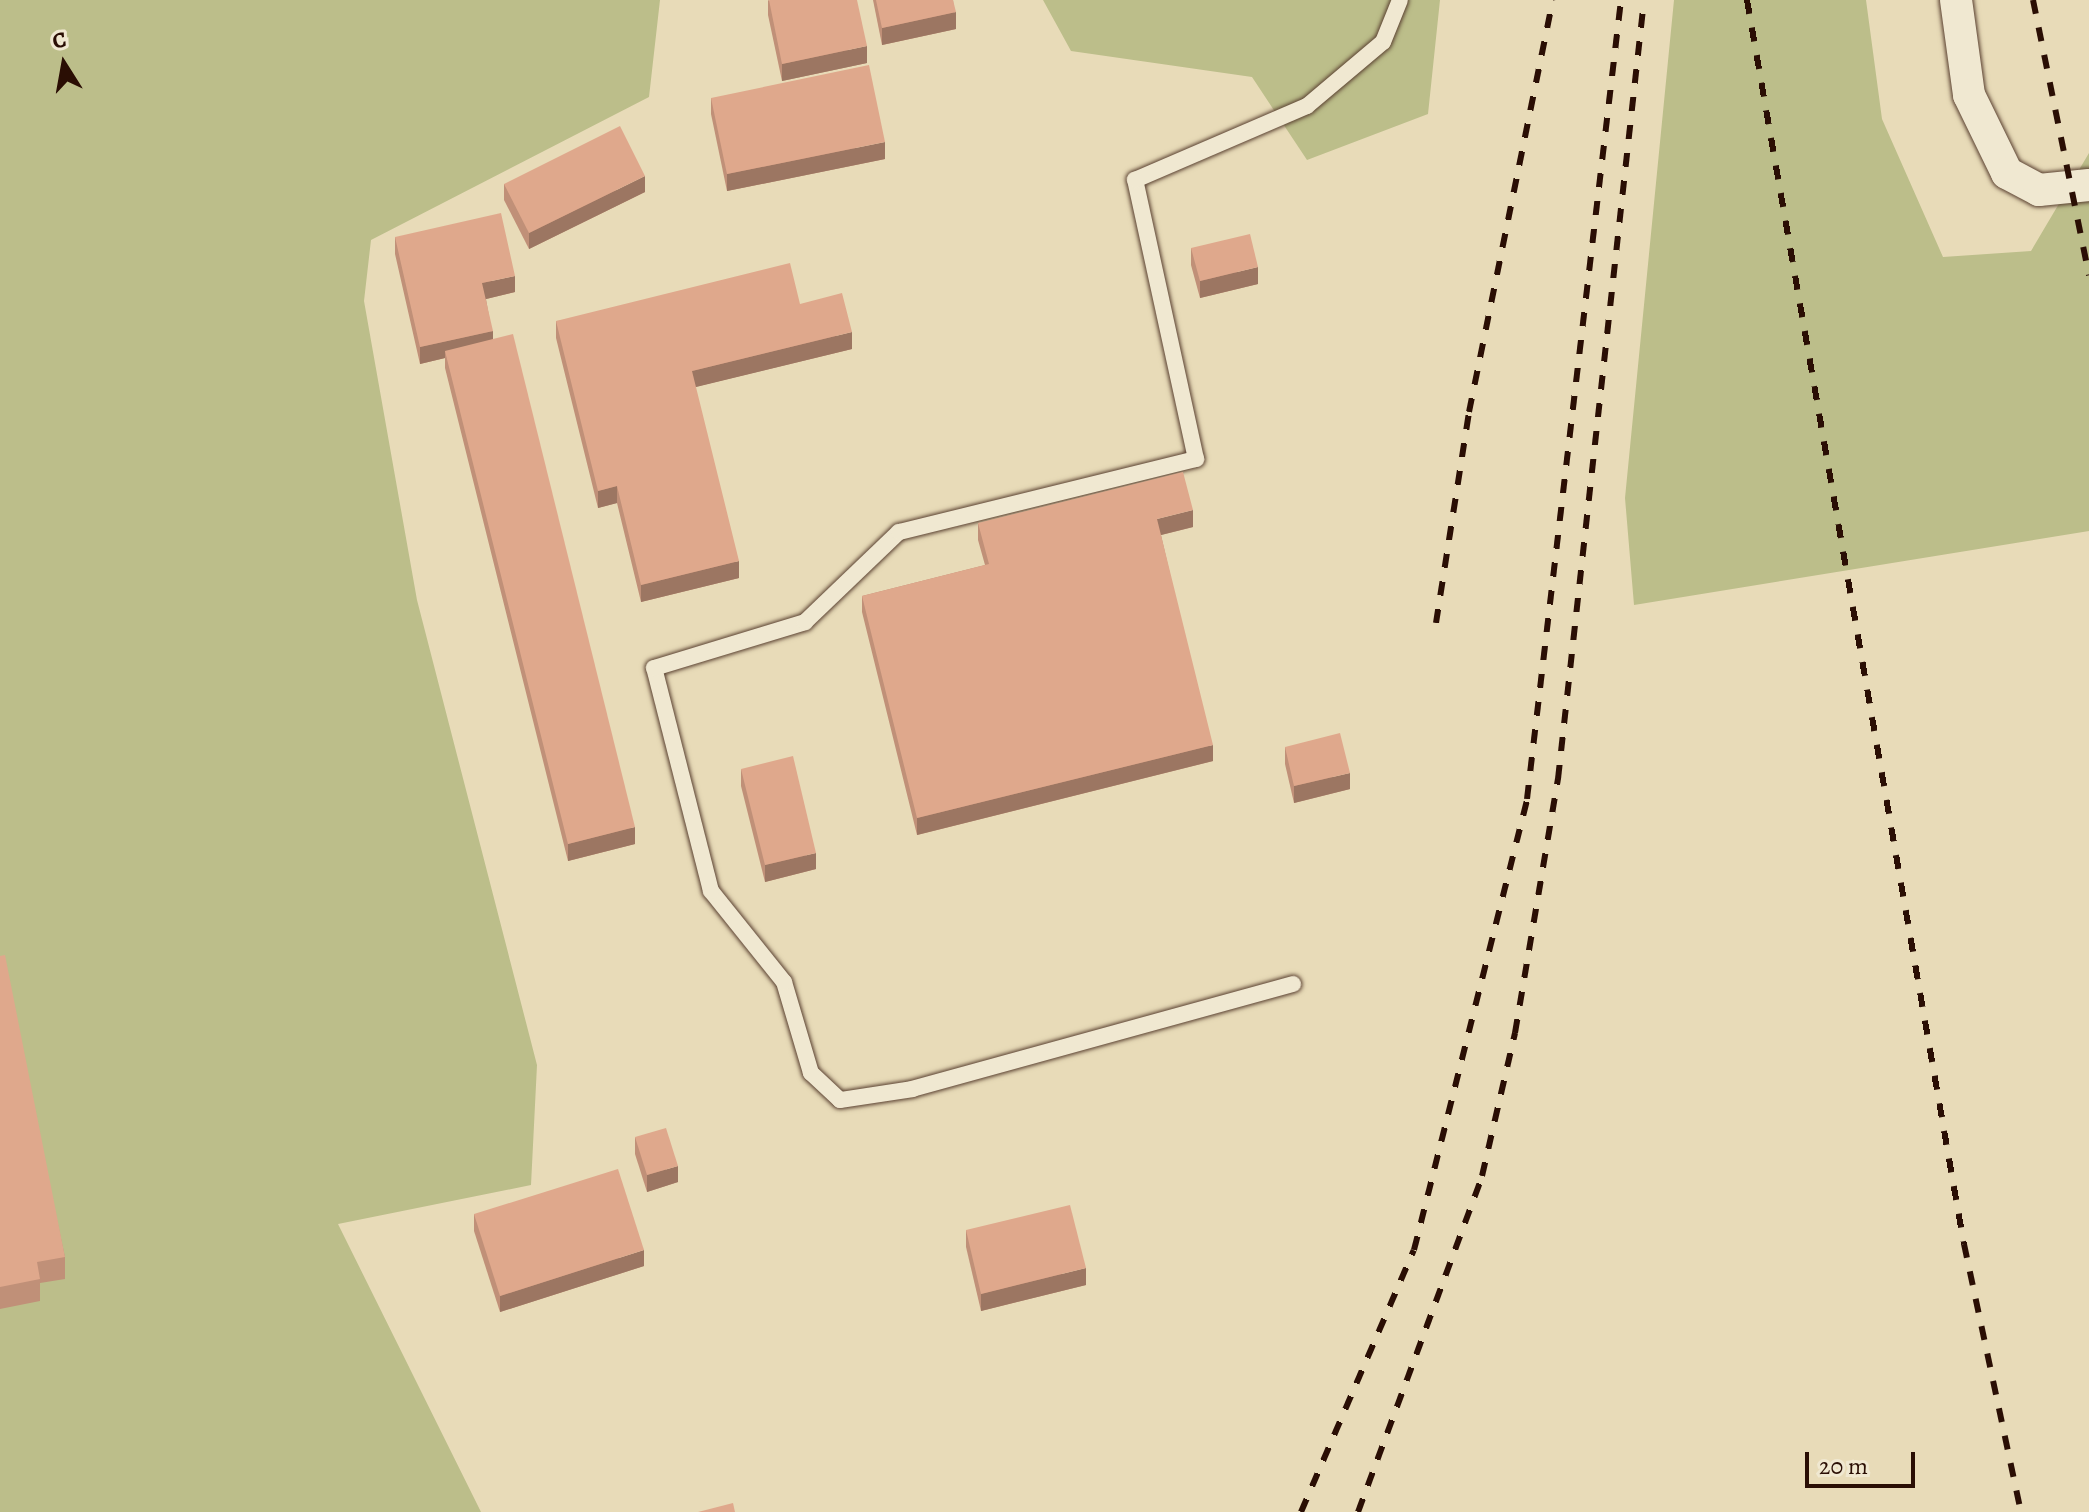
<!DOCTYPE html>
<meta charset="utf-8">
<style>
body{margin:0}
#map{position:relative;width:2089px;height:1512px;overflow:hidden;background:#e8dbb8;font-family:Alegreya,serif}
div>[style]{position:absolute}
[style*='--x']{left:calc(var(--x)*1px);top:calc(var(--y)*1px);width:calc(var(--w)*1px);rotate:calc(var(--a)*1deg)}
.green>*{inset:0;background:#bcbe8a}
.roads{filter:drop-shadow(0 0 2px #5a4131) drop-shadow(0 0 2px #5a4131)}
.service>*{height:16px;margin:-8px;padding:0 8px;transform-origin:8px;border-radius:8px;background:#f0e8d1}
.minor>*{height:32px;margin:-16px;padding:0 16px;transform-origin:16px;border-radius:16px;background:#f0e8d1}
.rail>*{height:6px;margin-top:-3px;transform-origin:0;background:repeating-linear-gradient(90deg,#2a0e04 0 14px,transparent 0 28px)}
.wall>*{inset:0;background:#c09078}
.shaded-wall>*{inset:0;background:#9c7662}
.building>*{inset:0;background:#dfa88c}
span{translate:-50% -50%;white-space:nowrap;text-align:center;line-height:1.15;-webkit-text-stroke:6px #f0e8d1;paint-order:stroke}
.north{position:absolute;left:24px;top:24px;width:80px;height:80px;-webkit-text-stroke:6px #f0e8d1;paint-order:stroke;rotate:349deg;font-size:22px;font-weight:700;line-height:32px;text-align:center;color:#2a0e04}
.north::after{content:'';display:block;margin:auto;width:28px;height:36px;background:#2a0e04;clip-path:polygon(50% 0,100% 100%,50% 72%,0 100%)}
.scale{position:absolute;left:1805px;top:1452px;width:110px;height:36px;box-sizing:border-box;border:4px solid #2a0e04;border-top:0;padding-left:10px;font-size:24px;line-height:28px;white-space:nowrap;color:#2a0e04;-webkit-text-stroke:6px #f0e8d1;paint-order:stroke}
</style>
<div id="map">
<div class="green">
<i style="clip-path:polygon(0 0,660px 0,649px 97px,371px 240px,364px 301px,417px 600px,537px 1065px,531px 1185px,338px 1224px,481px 1512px,0 1512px)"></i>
<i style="clip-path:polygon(1043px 0,1440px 0,1428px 114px,1307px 160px,1252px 77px,1071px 51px)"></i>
<i style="clip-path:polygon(1674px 0,1866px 0,1882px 119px,1943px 257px,2031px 251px,2089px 153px,2089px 531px,1634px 605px,1625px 498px)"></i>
</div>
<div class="roads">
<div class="service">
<i style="--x:1293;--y:984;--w:394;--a:164.6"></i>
<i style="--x:913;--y:1089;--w:74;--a:171.4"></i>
<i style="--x:840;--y:1100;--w:40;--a:-137"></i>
<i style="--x:811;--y:1073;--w:95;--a:-106.5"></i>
<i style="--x:784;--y:982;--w:117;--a:-128.7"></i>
<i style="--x:711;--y:891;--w:230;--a:-104.3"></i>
<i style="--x:654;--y:668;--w:158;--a:-16.9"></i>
<i style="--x:805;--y:622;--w:130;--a:-43.8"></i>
<i style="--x:899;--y:532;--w:306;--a:-13.8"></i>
<i style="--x:1196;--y:459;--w:286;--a:-102.3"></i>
<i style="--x:1135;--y:180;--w:187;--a:-23.3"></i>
<i style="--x:1307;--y:106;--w:99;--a:-40.1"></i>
<i style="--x:1383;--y:42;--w:45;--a:-68"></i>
</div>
<div class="minor">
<i style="--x:1956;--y:0;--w:96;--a:82.2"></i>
<i style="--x:1969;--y:95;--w:87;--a:64"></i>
<i style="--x:2007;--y:173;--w:36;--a:28"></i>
<i style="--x:2039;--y:190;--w:50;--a:-5.7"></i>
</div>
</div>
<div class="rail">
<i style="--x:1747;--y:0;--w:1263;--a:80.11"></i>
<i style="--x:1964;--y:1244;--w:274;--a:78"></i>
<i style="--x:2033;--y:0;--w:281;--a:78.5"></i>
<i style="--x:1436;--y:623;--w:214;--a:-81.1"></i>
<i style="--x:1469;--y:412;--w:420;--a:-78.5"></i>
<i style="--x:1301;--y:1512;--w:285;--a:-66.7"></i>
<i style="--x:1414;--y:1250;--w:465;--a:-75.9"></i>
<i style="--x:1527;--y:799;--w:805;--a:-83.29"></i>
<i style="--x:1358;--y:1512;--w:358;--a:-69.7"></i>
<i style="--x:1482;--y:1176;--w:147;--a:-77"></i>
<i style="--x:1515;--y:1033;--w:258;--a:-80.4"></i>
<i style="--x:1558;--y:779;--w:784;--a:-83.7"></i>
</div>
<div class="wall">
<i style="clip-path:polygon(768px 0,867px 63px,782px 81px,768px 15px)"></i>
<i style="clip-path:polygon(873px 0,953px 0,956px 29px,882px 45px)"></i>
<i style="clip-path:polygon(711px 98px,885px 159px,727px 191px,711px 114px)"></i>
<i style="clip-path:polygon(504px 184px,645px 192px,529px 249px,504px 200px)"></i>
<i style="clip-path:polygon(395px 237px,515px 292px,486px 299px,493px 339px,635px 844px,568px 861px,445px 368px,445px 358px,420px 364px,395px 254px)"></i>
<i style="clip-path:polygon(1191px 248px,1258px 284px,1200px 298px,1191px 265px)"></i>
<i style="clip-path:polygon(800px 304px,852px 349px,695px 387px,739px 578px,641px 602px,617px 503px,598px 508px,556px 338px,556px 321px)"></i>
<i style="clip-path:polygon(978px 523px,1193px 527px,1161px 535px,1213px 761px,917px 835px,862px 612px,862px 596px,985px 565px,978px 540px)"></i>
<i style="clip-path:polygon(1285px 747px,1350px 789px,1294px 803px,1285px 764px)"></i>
<i style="clip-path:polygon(741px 769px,816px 869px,765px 882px,741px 786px)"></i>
<i style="clip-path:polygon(0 956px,65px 1257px,65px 1279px,40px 1283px,40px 1301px,0 1309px)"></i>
<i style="clip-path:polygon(635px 1137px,678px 1182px,647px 1192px,635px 1154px)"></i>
<i style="clip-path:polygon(474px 1214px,644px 1266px,500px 1312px,474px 1231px)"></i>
<i style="clip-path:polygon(966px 1230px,1086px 1285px,981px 1311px,966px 1247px)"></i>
</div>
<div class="shaded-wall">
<i style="clip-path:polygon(956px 12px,956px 29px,882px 45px,882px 28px)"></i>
<i style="clip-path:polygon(867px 46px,867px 63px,782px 81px,782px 64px)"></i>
<i style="clip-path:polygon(885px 142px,885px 159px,727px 191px,727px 174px)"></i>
<i style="clip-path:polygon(645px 176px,645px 192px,529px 249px,529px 233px)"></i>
<i style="clip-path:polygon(1258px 267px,1258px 284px,1200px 298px,1200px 281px)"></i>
<i style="clip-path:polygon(515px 276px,515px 292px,482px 300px,482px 283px)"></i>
<i style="clip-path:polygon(493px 331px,493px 347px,445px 351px,445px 358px,420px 364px,420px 347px)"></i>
<i style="clip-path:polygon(852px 332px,852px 349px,692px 388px,692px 371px)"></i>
<i style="clip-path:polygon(617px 486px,617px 503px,598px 508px,598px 491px)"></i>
<i style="clip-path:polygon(1193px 510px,1193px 527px,1157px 536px,1157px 519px)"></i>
<i style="clip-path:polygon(739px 561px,739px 578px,641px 602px,641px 585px)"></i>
<i style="clip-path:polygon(1213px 745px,1213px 761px,917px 835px,917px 818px)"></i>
<i style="clip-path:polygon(1350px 773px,1350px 789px,1294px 803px,1294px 786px)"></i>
<i style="clip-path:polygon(635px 827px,635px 844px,568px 861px,568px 844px)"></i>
<i style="clip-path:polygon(816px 853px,816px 869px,765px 882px,765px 865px)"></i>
<i style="clip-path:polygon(678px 1166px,678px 1182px,647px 1192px,647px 1175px)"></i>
<i style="clip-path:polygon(644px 1250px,644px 1266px,500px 1312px,500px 1296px)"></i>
<i style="clip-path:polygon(1086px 1268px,1086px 1285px,981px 1311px,981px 1294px)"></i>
</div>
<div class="building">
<i style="clip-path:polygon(769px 0,857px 0,867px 46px,782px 64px)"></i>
<i style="clip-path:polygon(876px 0,953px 0,956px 12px,882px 28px)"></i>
<i style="clip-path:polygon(869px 65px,885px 142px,727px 174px,711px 98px)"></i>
<i style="clip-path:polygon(620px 126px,645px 176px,529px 233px,504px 184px)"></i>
<i style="clip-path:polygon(501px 213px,515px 276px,482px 283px,493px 331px,420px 347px,395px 237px)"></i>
<i style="clip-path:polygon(1250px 234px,1258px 267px,1200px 281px,1191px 248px)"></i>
<i style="clip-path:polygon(790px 263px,800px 304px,842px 293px,852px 332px,692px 371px,739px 561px,641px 585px,617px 486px,598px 491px,556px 321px)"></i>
<i style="clip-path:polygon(513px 334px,635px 827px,568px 844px,445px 351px)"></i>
<i style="clip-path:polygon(1183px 472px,1193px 510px,1157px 519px,1213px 745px,917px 818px,862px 596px,989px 564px,978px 523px)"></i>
<i style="clip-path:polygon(1340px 733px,1350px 773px,1294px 786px,1285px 747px)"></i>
<i style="clip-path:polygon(793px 756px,816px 853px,765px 865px,741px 769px)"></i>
<i style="clip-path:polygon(5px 955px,65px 1257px,37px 1262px,40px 1279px,0 1287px,0 956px)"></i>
<i style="clip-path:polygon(666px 1128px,678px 1166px,647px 1175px,635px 1137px)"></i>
<i style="clip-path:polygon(618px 1169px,644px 1250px,500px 1296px,474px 1214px)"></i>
<i style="clip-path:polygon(1070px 1205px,1086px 1268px,981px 1294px,966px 1230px)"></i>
<i style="clip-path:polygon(733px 1503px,735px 1512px,698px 1512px)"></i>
</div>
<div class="north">С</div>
<div class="scale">20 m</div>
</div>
